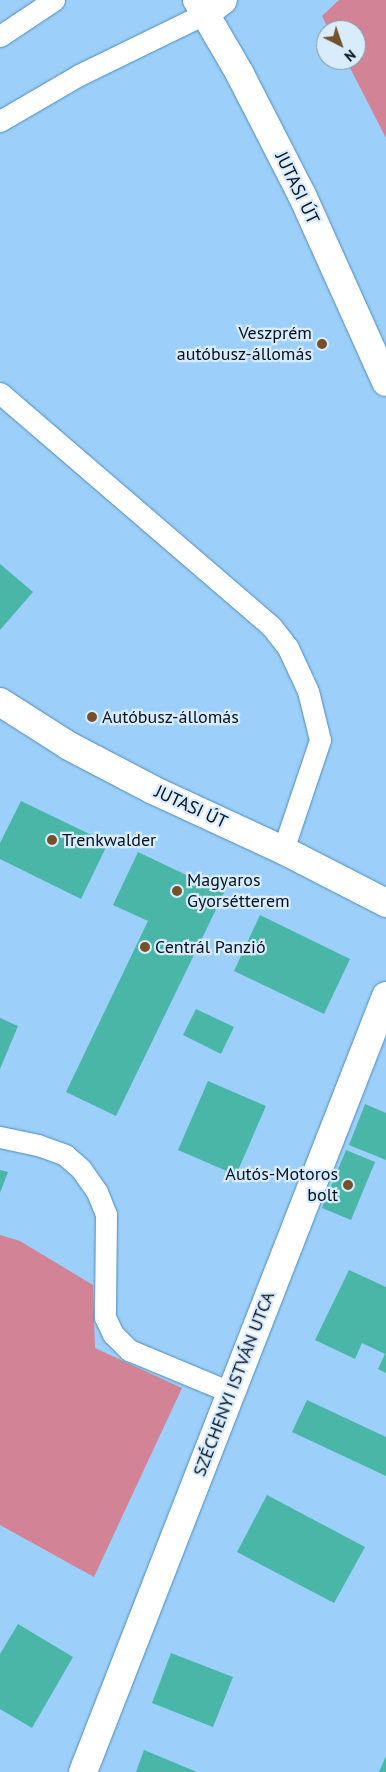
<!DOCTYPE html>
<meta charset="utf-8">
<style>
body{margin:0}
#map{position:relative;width:386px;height:1772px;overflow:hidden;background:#9ccff9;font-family:"PT Sans",sans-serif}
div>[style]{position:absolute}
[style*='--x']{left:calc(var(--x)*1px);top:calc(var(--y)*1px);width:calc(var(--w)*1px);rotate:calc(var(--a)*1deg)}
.green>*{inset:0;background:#d28396}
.building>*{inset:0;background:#4ab6a8}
.roads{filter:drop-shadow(0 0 1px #4c8cbe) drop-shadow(0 0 1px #4c8cbe)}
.service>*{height:21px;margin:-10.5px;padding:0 10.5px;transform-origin:10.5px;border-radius:10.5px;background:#fff}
.minor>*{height:28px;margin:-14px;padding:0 14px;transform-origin:14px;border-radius:14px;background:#fff}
.tertiary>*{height:28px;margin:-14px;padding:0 14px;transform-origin:14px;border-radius:14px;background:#fff}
.dots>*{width:14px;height:14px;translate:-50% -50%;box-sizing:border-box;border:2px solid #d9ecfc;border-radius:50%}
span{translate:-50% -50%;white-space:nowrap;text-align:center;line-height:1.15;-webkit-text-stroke:4.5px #d9ecfc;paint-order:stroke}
.street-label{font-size:18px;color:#001124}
.poi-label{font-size:18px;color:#001124}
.right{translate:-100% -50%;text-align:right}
.left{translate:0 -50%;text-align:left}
.north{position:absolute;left:316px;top:20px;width:50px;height:50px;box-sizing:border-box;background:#d9ecfc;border:1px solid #8294a6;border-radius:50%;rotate:139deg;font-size:14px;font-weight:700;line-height:20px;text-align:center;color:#001124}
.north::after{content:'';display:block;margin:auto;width:18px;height:22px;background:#75502b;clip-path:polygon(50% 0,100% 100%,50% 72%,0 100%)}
</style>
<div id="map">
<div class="green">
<i style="clip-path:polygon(339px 0,386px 0,386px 138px,346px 60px,356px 60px,356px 30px,329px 30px,322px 16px)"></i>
<i style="clip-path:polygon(0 1235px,20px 1241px,93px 1285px,95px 1348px,182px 1388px,94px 1577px,0 1525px)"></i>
</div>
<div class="building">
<i style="clip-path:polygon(0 564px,33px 592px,0 630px)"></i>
<i style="clip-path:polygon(21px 801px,108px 843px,81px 899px,0 859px,0 843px)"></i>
<i style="clip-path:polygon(138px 852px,224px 893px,116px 1116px,66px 1092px,148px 921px,113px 905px)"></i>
<i style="clip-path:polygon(260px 915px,350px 959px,324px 1014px,234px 971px)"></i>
<i style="clip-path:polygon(196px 1009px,234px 1027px,221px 1054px,183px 1035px)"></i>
<i style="clip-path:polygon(0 1018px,18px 1026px,0 1069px)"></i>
<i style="clip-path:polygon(208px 1081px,266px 1106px,236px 1175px,178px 1150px)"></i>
<i style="clip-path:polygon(365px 1104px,386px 1113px,386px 1160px,349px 1145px)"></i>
<i style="clip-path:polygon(346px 1150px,375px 1162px,351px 1220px,322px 1208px)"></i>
<i style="clip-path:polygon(0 1170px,8px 1172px,0 1193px)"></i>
<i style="clip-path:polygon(349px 1270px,386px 1287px,386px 1373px,378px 1369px,385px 1354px,362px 1343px,355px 1359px,315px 1340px)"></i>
<i style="clip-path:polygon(307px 1400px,386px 1437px,386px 1476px,292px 1432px)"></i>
<i style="clip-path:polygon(267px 1495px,365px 1547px,334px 1603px,237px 1552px)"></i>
<i style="clip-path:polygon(18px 1624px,73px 1657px,32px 1728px,0 1709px,0 1654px)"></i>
<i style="clip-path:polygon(171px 1653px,233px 1677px,213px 1727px,152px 1703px)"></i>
<i style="clip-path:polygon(144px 1750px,197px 1772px,136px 1772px)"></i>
<i style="clip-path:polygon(386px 1756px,386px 1772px,379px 1772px)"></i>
</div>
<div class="roads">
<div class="service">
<i style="--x:0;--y:36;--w:65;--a:-33.7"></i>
<i style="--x:0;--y:121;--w:91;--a:-30.2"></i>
<i style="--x:79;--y:75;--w:141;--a:-26"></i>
<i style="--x:0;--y:393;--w:357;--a:40.7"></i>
<i style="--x:271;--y:626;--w:28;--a:52"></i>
<i style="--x:288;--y:648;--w:47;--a:65.1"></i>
<i style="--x:308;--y:691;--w:50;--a:76.2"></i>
<i style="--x:320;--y:740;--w:116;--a:108.6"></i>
<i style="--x:0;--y:1137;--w:39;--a:12"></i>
<i style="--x:38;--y:1145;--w:29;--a:20"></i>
<i style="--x:65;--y:1155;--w:21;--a:41"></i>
<i style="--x:81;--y:1169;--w:28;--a:55"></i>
<i style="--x:97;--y:1192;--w:24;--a:68"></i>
<i style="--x:106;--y:1214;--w:103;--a:90.6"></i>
<i style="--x:105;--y:1317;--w:19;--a:65"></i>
<i style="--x:113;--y:1334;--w:23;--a:45"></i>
<i style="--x:129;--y:1350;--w:109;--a:22.6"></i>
</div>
<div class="minor">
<i style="--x:206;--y:13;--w:21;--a:-37"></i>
<i style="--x:0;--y:702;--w:82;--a:32.5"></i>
<i style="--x:69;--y:746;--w:95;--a:27.6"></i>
<i style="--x:153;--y:790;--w:143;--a:24.8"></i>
<i style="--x:283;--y:850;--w:116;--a:27.2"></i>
<i style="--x:83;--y:1772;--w:833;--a:-68.67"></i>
</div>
<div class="tertiary">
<i style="--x:197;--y:0;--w:86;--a:59.8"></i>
<i style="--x:240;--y:74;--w:136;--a:62.9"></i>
<i style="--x:302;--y:195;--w:205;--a:65.8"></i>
</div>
</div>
<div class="dots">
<i style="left:322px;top:344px;background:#75502b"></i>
<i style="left:92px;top:717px;background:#75502b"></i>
<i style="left:52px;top:840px;background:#75502b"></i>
<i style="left:177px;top:891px;background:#75502b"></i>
<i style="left:145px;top:947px;background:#75502b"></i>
<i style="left:348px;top:1185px;background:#75502b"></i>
</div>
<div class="street-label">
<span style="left:297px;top:188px;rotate:64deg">JUTASI ÚT</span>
<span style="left:191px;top:807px;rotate:25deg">JUTASI ÚT</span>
<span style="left:234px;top:1384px;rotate:-69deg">SZÉCHENYI ISTVÁN UTCA</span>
</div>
<div class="poi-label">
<span class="right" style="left:312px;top:344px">Veszprém<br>autóbusz-állomás</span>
<span class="left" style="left:102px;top:717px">Autóbusz-állomás</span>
<span class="left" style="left:62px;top:840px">Trenkwalder</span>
<span class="left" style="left:187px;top:891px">Magyaros<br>Gyorsétterem</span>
<span class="left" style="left:155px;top:947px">Centrál Panzió</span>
<span class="right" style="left:338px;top:1185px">Autós-Motoros<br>bolt</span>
</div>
<div class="north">N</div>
</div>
